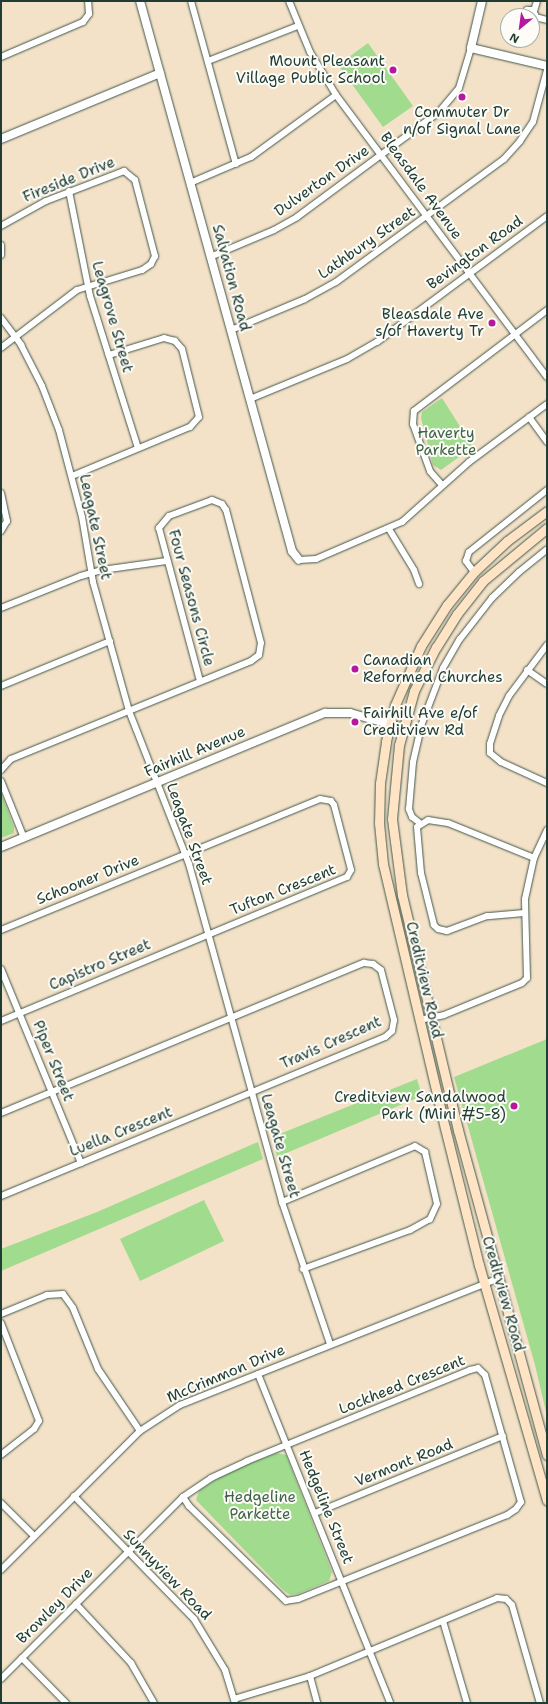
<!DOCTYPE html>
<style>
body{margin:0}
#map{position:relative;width:548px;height:1704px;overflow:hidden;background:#f4e2c8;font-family:"Shantell Sans",sans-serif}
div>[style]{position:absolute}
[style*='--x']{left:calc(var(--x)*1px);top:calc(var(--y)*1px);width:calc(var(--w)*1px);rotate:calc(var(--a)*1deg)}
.green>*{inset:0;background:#a1db8e}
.roads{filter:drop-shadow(0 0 1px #3f564a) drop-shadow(0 0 1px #3f564a)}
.minor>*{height:6px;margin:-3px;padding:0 3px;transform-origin:3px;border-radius:3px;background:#fff}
.tertiary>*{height:8px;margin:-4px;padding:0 4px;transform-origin:4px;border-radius:4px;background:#fff}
.secondary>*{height:9px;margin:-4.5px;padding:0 4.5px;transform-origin:4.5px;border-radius:4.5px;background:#fee4c5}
.dots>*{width:11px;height:11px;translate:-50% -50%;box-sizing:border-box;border:2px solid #fdfcf7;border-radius:50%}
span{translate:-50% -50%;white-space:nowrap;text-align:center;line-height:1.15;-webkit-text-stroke:4px #fdfcf7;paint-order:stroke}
.poi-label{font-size:15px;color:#1f3d34}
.right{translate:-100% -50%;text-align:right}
.left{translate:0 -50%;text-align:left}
.street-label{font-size:15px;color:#1f3d34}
.park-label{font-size:15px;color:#40644a}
.frame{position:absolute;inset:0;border:2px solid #1f3d34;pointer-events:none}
.north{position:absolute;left:500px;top:8px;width:40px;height:40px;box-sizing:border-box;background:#fdfcf7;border:1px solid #a4b0a9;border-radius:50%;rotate:209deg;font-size:11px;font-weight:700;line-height:16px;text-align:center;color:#1f3d34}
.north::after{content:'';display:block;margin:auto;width:14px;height:18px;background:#b5179e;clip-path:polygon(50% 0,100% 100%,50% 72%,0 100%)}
</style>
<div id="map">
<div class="green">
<i style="clip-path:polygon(368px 43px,413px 106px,383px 127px,338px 65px)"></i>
<i style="clip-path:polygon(442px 398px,473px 447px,441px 470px,433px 465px,421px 418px,422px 412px)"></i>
<i style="clip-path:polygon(1px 793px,14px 827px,14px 833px,1px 838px)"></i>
<i style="clip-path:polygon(547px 1039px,547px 1416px,535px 1365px,454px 1077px)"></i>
<i style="clip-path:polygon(417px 1079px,422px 1096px,277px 1157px,272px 1137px)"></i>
<i style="clip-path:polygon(258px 1142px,263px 1159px,1px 1271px,1px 1249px,97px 1212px)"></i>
<i style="clip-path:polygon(204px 1200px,224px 1241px,140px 1281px,120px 1239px)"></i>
<i style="clip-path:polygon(277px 1453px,286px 1455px,332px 1572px,329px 1581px,298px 1594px,290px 1595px,283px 1590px,196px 1500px,199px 1491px,224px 1474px)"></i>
</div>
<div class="roads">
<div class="minor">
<i style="--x:191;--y:1;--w:169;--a:74.6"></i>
<i style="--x:289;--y:1;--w:55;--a:67.6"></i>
<i style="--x:310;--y:52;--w:50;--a:58.8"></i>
<i style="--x:336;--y:95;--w:352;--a:53.2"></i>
<i style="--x:534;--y:11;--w:10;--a:-73"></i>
<i style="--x:524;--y:16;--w:7;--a:-63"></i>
<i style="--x:527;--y:10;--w:6;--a:0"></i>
<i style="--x:533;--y:10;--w:5;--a:68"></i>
<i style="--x:535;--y:15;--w:6;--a:121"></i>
<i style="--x:535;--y:17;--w:12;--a:14"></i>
<i style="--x:1;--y:57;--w:89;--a:-23.1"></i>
<i style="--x:83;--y:22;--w:10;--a:-53"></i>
<i style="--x:89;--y:14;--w:13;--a:-94"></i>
<i style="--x:208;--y:61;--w:97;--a:-21.3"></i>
<i style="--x:190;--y:183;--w:66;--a:-23.1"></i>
<i style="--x:251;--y:157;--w:105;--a:-36.1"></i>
<i style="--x:69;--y:191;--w:107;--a:78.7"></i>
<i style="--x:90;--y:296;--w:159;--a:72.5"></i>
<i style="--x:1;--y:226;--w:51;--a:-29.1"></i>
<i style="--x:46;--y:201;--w:84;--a:-21"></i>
<i style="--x:124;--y:171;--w:14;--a:39"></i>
<i style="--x:135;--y:180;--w:79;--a:75.3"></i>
<i style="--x:155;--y:256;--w:9;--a:117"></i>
<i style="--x:151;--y:264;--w:11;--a:146"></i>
<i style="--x:142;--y:270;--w:68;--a:162.9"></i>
<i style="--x:77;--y:290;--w:96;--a:142.7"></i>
<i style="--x:1;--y:245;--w:10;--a:90"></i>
<i style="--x:210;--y:257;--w:69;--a:-22.9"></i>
<i style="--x:274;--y:230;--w:26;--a:-29"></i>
<i style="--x:297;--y:217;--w:177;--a:-36.5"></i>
<i style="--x:439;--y:112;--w:31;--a:-50"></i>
<i style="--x:459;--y:88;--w:42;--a:-73.3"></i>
<i style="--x:1;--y:318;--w:34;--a:53"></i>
<i style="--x:21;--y:345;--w:46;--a:62.9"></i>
<i style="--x:42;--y:386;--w:47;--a:68.9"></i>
<i style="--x:59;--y:430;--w:90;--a:75.2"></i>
<i style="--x:82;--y:517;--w:66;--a:80.4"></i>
<i style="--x:93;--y:582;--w:134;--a:74.4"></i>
<i style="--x:129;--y:711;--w:164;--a:68.6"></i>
<i style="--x:189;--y:864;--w:351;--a:74.6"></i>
<i style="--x:282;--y:1202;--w:150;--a:71.3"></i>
<i style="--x:231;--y:330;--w:80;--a:-22.7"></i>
<i style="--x:305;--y:299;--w:35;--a:-29"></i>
<i style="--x:336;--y:282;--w:208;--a:-36.2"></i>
<i style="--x:504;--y:159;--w:24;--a:-48"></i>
<i style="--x:520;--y:141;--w:23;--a:-56"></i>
<i style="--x:533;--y:122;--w:54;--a:-74.9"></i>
<i style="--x:250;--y:399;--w:105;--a:-22.4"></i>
<i style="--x:347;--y:359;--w:34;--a:-30"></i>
<i style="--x:377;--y:342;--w:212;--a:-36.5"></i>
<i style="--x:529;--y:417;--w:31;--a:54"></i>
<i style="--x:72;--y:476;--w:128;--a:-22.6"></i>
<i style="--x:190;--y:427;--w:13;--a:-48"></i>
<i style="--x:199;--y:417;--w:70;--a:-104"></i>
<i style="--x:182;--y:349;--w:11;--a:-131"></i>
<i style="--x:175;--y:341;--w:11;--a:-165"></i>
<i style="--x:164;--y:338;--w:58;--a:162.8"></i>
<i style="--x:442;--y:485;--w:18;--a:-131"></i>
<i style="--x:430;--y:471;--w:50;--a:-109.9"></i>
<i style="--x:413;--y:424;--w:13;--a:-86"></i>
<i style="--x:414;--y:411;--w:167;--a:-37.2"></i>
<i style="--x:1;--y:493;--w:29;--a:78"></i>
<i style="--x:7;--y:521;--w:12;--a:121"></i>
<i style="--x:389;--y:529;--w:48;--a:58.6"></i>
<i style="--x:414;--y:570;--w:15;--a:70"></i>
<i style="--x:299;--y:560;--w:17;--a:-3"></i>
<i style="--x:316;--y:559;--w:94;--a:-23.3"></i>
<i style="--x:402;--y:522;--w:90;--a:-41.8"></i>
<i style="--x:469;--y:462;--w:97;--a:-36.6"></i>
<i style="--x:474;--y:572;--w:14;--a:-126"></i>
<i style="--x:466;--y:561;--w:9;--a:-72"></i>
<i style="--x:469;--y:552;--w:100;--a:-38.5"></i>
<i style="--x:1;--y:608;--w:86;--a:-21.8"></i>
<i style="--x:81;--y:576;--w:22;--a:-16"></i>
<i style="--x:102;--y:570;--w:65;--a:-8"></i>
<i style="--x:547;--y:645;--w:64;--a:126.7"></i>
<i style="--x:509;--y:696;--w:22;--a:117"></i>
<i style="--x:499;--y:716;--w:29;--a:108"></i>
<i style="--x:490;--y:744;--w:9;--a:90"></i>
<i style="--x:490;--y:753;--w:14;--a:39"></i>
<i style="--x:501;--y:762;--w:51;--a:24.5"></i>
<i style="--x:527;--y:670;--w:24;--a:35"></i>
<i style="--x:1;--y:686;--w:118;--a:-22.4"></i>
<i style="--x:1;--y:770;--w:15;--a:-48"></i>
<i style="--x:11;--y:759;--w:259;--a:-22.2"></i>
<i style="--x:251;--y:661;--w:10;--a:-37"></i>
<i style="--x:259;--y:655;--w:12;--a:-81"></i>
<i style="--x:261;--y:643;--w:138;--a:-104.7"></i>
<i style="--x:226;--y:510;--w:7;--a:-124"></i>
<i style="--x:222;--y:504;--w:11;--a:-158"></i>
<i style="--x:212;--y:500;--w:46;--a:159.6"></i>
<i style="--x:169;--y:516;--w:16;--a:130"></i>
<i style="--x:159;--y:528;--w:158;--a:75"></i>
<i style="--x:1;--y:781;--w:61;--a:68"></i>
<i style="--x:421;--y:824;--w:11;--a:-142"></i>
<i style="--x:412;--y:817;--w:9;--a:-111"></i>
<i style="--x:409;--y:809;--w:47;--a:-85.1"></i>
<i style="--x:413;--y:762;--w:37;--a:-77"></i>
<i style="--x:421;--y:726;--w:62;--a:-69.2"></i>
<i style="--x:443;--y:668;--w:34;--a:-60"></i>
<i style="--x:460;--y:639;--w:52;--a:-52"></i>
<i style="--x:492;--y:598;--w:37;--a:-44"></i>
<i style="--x:519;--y:572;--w:36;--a:-39"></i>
<i style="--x:524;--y:913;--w:37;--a:175"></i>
<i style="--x:487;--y:916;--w:43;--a:159.4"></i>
<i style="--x:447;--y:931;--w:9;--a:-167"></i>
<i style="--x:438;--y:929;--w:6;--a:-135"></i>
<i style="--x:434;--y:925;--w:54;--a:-104"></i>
<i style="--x:421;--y:873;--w:46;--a:-95"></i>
<i style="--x:417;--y:827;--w:13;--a:-32"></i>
<i style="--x:428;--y:820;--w:20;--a:9"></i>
<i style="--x:448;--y:823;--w:93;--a:22.1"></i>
<i style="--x:1;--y:930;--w:345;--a:-22.3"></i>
<i style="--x:320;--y:799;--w:11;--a:10"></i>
<i style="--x:331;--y:801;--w:5;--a:53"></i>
<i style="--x:334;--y:805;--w:67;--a:75.3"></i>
<i style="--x:351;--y:870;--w:8;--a:120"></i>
<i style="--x:347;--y:877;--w:375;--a:157.4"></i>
<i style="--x:1;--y:969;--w:210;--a:67.6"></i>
<i style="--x:419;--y:1020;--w:25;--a:-11"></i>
<i style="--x:444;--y:1015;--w:84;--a:-22.3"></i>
<i style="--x:522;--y:983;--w:7;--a:-45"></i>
<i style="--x:527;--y:978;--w:79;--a:-91.5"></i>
<i style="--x:525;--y:899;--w:42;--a:-77.6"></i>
<i style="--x:534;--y:858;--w:31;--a:-65"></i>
<i style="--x:1;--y:1113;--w:393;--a:-22.5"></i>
<i style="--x:364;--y:963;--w:9;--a:6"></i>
<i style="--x:373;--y:964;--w:10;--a:37"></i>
<i style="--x:381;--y:970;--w:52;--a:75.4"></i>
<i style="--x:394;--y:1020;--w:11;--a:100"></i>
<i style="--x:392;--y:1031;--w:9;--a:139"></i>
<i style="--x:385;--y:1037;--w:416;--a:157.5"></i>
<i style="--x:282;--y:1202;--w:144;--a:-22.8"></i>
<i style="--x:415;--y:1146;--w:12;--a:31"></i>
<i style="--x:425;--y:1152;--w:53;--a:77"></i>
<i style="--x:437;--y:1204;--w:17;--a:115"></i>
<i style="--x:430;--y:1219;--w:23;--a:151"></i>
<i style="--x:410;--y:1230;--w:114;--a:160"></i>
<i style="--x:1;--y:1314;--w:50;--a:-22.4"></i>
<i style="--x:47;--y:1295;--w:16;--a:-4"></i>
<i style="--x:63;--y:1294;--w:17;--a:54"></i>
<i style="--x:73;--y:1308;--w:66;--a:67.7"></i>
<i style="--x:98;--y:1369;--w:75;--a:55.9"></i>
<i style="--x:1;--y:1323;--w:105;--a:68.8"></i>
<i style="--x:39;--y:1421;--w:9;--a:122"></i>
<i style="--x:34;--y:1429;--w:42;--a:141.8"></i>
<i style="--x:258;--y:1374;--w:354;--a:68.1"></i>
<i style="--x:74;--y:1496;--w:172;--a:45.7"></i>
<i style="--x:194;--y:1619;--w:60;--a:58.7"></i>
<i style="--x:225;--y:1670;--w:34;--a:73"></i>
<i style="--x:1;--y:1503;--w:47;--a:45"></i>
<i style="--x:315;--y:1513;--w:203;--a:-22.3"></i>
<i style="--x:1;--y:1570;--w:197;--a:-45"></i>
<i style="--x:140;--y:1431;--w:48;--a:-33"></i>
<i style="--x:180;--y:1405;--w:343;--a:-21.7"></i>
<i style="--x:76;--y:1604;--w:81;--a:47"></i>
<i style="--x:131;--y:1663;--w:46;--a:60.1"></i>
<i style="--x:443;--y:1621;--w:85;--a:73.7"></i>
<i style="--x:22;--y:1658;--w:63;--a:45.6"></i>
<i style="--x:310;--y:1676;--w:28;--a:75"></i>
<i style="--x:1;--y:1679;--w:257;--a:-45"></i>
<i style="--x:183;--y:1497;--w:34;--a:-34"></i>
<i style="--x:211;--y:1478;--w:40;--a:-25"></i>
<i style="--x:247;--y:1461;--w:241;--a:-22.2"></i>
<i style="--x:470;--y:1370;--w:8;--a:-14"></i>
<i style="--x:478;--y:1368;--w:10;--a:45"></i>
<i style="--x:485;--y:1375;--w:132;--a:74.2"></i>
<i style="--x:521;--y:1502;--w:9;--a:126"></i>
<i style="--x:516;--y:1509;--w:11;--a:146"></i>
<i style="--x:507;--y:1515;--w:225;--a:158.1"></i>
<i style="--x:298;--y:1599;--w:12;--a:171"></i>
<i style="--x:286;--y:1601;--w:136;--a:-135.6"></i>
<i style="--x:189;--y:1506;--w:11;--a:-124"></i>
<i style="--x:234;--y:1699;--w:79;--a:-16.8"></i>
<i style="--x:310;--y:1676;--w:203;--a:-22.6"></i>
<i style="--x:497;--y:1598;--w:9;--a:6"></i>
<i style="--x:506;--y:1599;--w:8;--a:45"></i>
<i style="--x:512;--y:1605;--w:102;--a:74.1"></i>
</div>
<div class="tertiary">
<i style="--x:140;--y:1;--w:571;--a:74.55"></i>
<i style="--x:292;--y:551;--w:11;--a:52"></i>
<i style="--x:482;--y:1;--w:48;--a:103.2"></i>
<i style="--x:471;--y:48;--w:78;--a:13.3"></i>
<i style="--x:1;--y:139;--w:172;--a:-22.5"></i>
<i style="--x:1;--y:847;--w:351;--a:-22.5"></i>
<i style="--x:325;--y:713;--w:25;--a:0"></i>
<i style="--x:350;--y:713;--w:55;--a:15.8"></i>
</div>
<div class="secondary">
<i style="--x:547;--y:511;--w:50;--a:143.1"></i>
<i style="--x:507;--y:541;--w:45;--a:136.8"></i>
<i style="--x:474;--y:572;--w:43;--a:129.3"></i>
<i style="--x:447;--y:605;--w:49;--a:122.4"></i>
<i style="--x:421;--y:646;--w:64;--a:113.8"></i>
<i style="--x:395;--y:705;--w:38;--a:104"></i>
<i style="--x:386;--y:742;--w:41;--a:98.3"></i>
<i style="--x:380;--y:783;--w:40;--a:91.4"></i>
<i style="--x:379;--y:823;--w:41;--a:84.4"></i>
<i style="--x:383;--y:864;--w:271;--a:76.8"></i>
<i style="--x:445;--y:1128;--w:141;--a:76.1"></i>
<i style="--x:479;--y:1265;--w:245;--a:73.9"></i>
<i style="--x:547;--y:528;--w:83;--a:140.4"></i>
<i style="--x:483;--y:581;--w:42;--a:128.2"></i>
<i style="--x:457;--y:614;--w:39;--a:122"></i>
<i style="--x:436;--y:647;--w:49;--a:116.6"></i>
<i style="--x:414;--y:691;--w:56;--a:105.5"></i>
<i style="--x:399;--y:745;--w:74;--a:95.4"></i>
<i style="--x:392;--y:819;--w:77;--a:82.5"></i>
<i style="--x:402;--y:895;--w:242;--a:76.6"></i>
<i style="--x:458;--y:1130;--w:337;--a:74.7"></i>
</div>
</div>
<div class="dots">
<i style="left:393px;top:70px;background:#b5179e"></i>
<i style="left:462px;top:97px;background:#b5179e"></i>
<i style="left:492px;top:323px;background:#b5179e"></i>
<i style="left:355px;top:669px;background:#b5179e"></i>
<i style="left:355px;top:722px;background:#b5179e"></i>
<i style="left:514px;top:1106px;background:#b5179e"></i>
</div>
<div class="poi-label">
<span class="right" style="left:385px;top:70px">Mount Pleasant<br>Village Public School</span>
<span style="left:462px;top:121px">Commuter Dr<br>n/of Signal Lane</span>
<span class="right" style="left:484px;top:323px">Bleasdale Ave<br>s/of Haverty Tr</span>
<span class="left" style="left:363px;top:669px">Canadian<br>Reformed Churches</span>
<span class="left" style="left:363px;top:722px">Fairhill Ave e/of<br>Creditview Rd</span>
<span class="right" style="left:506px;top:1106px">Creditview Sandalwood<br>Park (Mini #5-8)</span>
</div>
<div class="street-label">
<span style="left:69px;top:180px;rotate:-22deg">Fireside Drive</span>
<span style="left:322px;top:181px;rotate:-35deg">Dulverton Drive</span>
<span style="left:421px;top:186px;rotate:54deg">Bleasdale Avenue</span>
<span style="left:367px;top:243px;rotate:-35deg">Lathbury Street</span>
<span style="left:475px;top:253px;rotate:-36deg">Bevington Road</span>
<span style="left:231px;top:278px;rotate:75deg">Salvation Road</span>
<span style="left:112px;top:317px;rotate:74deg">Leagrove Street</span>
<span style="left:95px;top:527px;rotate:78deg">Leagate Street</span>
<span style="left:191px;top:598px;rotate:75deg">Four Seasons Circle</span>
<span style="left:195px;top:752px;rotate:-23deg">Fairhill Avenue</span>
<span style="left:189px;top:834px;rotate:70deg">Leagate Street</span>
<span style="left:88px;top:880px;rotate:-22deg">Schooner Drive</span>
<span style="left:283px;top:890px;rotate:-22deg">Tufton Crescent</span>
<span style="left:100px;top:965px;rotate:-23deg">Capistro Street</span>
<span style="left:424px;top:980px;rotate:77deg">Creditview Road</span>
<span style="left:331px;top:1043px;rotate:-24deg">Travis Crescent</span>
<span style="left:53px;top:1061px;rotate:68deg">Piper Street</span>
<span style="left:121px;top:1132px;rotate:-22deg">Luella Crescent</span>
<span style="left:280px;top:1146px;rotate:74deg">Leagate Street</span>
<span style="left:503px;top:1294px;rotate:74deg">Creditview Road</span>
<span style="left:226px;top:1374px;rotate:-23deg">McCrimmon Drive</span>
<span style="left:402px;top:1385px;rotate:-22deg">Lockheed Crescent</span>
<span style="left:404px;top:1463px;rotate:-22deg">Vermont Road</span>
<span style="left:326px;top:1507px;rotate:68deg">Hedgeline Street</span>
<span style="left:167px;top:1575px;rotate:46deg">Sunnyview Road</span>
<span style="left:55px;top:1606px;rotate:-45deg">Browley Drive</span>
</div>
<div class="park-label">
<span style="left:446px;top:442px">Haverty<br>Parkette</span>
<span style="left:260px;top:1506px">Hedgeline<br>Parkette</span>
</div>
<div class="frame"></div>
<div class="north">N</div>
</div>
